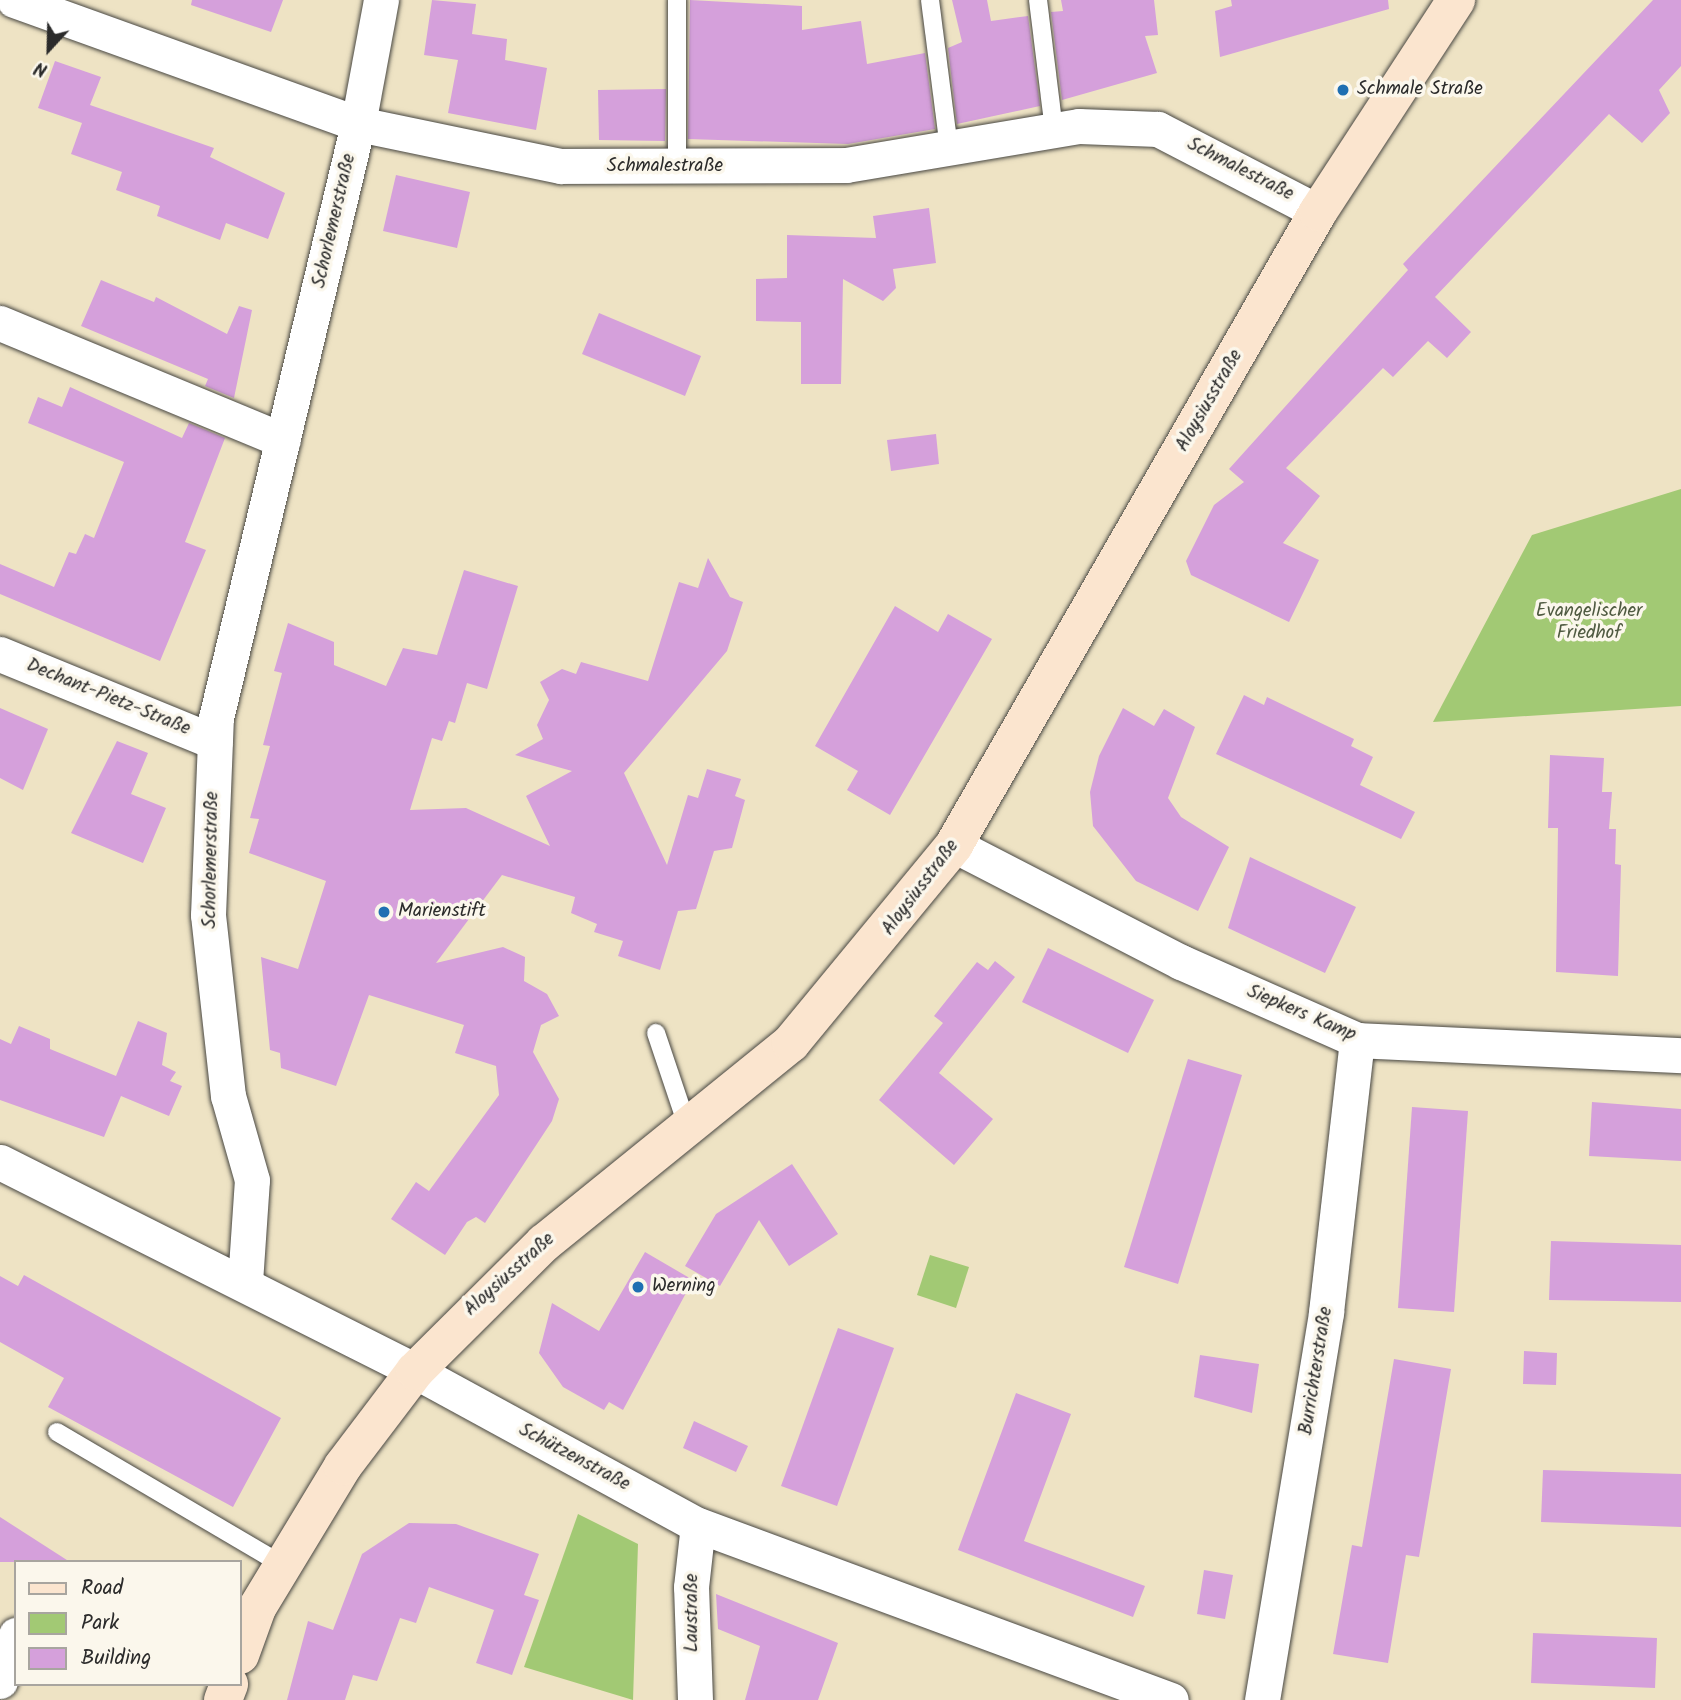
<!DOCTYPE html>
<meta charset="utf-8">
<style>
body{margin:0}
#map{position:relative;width:1681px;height:1700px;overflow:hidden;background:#eee3c4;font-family:Kalam,sans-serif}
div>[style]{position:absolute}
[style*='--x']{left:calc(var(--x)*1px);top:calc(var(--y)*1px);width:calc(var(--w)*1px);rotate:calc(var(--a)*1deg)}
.green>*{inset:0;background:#a2c974}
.building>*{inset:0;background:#d5a0db}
.roads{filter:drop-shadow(0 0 2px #484742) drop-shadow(0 0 2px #484742)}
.lane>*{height:18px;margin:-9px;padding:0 9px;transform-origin:9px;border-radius:9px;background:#fff}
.street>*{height:35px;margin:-17.5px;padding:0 17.5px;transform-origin:17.5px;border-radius:17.5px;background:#fff}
.secondary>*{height:38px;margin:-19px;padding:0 19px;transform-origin:19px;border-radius:19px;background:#fbe5cf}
.dots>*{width:19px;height:19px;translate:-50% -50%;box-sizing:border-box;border:4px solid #fbf7ec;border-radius:50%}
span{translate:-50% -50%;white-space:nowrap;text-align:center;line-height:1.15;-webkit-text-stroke:7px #fbf7ec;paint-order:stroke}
.poi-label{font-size:19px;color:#2b2b2b}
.left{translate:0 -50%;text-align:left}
.street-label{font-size:19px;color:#2b2b2b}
.park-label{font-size:19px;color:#4f5a41}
.legend{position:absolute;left:14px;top:1560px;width:228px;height:126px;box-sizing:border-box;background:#fbf7ec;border:2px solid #a8a59f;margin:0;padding:9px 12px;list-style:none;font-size:21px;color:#2b2b2b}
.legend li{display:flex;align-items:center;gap:14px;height:35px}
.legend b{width:35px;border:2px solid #a8a59f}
.north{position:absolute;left:14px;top:14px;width:70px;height:70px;-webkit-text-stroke:5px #fbf7ec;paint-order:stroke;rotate:202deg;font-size:19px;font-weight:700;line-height:28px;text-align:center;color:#2b2b2b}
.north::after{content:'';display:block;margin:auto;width:24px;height:32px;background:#2b2b2b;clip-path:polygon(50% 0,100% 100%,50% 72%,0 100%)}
</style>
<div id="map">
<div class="green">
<i style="clip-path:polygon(1681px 489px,1681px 706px,1433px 722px,1532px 535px)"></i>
<i style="clip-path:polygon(930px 1255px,969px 1267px,956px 1308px,917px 1295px)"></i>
<i style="clip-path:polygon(578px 1514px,638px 1544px,633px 1700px,524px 1667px)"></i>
</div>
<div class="building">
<i style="clip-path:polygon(192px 0,283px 0,271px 32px,191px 5px)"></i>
<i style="clip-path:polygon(432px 0,476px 4px,472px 34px,507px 39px,505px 60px,547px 68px,536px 130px,448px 113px,458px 60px,424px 55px)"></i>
<i style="clip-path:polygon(690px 0,802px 6px,802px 30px,861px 21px,867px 64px,925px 53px,935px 129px,848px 144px,688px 139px)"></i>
<i style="clip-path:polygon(952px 0,987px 0,991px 21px,1028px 16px,1040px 106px,957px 124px,948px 48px,962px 42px)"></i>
<i style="clip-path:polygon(1061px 0,1154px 0,1158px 35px,1145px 36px,1157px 73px,1062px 100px,1051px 12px,1063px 11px)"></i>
<i style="clip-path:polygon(1231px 0,1388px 0,1389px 9px,1220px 57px,1215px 11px,1232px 6px)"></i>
<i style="clip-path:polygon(1653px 0,1681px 0,1681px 66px,1659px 90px,1670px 113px,1642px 143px,1609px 114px,1435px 297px,1471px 332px,1447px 358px,1428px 341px,1393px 377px,1383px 368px,1286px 468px,1320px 496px,1283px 543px,1319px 560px,1289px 622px,1191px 575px,1186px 561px,1214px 505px,1244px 482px,1229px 469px,1408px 270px,1403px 264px)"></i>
<i style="clip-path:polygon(55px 61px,101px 77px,90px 105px,214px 148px,210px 157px,285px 193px,268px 239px,226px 223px,220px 240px,157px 216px,160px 206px,116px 190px,122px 172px,71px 154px,82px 123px,38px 108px)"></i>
<i style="clip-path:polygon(666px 89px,665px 141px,599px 140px,598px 90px)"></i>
<i style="clip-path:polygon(396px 175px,470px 192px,457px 248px,383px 231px)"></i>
<i style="clip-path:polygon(929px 208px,936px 263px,893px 269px,896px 288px,883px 301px,843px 279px,841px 384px,801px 384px,801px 322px,756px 321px,756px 279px,787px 278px,787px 235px,876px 238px,873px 216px)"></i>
<i style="clip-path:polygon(101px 280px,154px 302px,156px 297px,227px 334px,239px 306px,252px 310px,234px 398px,205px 386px,208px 379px,81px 326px)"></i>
<i style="clip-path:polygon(599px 313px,701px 356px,685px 396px,582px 354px)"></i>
<i style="clip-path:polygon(70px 387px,182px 438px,189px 423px,225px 438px,185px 542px,206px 550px,160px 661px,0 594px,0 564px,54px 587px,69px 552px,76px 554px,85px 534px,94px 538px,124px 462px,28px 423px,38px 397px,62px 407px)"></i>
<i style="clip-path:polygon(936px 434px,939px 464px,891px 471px,887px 440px)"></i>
<i style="clip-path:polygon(708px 558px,730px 597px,743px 602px,727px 651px,624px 773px,667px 865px,688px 795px,698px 798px,707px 769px,741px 779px,735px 796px,745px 800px,732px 848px,714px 851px,696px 909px,678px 911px,660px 970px,618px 956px,623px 941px,594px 932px,597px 924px,571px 913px,575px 897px,502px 875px,436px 963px,503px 947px,525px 957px,524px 981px,547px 994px,559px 1016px,541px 1025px,533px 1052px,559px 1099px,552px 1121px,485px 1223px,476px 1217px,467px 1222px,445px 1255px,391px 1219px,416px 1182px,429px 1191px,499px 1095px,496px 1066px,455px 1053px,464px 1025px,369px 995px,336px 1086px,281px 1068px,280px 1053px,270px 1050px,261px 957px,298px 969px,326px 881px,249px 853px,259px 819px,250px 818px,270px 746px,263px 745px,282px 673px,274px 671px,288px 623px,334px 642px,334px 665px,386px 686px,403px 648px,437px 655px,464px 570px,518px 586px,487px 689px,467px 683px,455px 723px,449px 721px,442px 741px,432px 738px,410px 810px,466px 808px,550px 846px,526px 796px,572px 771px,515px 755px,543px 739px,537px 725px,549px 700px,540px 682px,562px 669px,576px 674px,581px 662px,648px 681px,679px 582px,698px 588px)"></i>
<i style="clip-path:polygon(895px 606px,938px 632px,948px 614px,992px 639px,890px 815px,847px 790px,858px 771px,815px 746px)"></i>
<i style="clip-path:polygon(1244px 695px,1264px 705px,1267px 697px,1354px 739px,1351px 746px,1373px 757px,1360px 785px,1415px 812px,1401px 839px,1216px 754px)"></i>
<i style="clip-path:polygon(0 708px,48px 729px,23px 790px,0 778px)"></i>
<i style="clip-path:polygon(1123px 708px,1154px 726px,1164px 709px,1195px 727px,1168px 798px,1181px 817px,1229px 847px,1198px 911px,1136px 881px,1093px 826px,1090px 792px,1099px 756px)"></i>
<i style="clip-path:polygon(117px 741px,148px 753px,131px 794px,166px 808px,143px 863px,71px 833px)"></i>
<i style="clip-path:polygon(1550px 755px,1604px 758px,1602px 792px,1612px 792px,1609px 829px,1616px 829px,1615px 864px,1621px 865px,1618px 976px,1556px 972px,1558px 828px,1548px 828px)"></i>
<i style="clip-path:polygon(1250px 857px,1356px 907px,1325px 973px,1228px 928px)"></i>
<i style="clip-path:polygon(1048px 948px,1154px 1000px,1128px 1053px,1022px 1002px)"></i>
<i style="clip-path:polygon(995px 961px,1015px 977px,939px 1073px,993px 1119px,954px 1165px,879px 1100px,943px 1023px,934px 1016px,977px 962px,988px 970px)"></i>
<i style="clip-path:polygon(138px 1021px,167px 1033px,162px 1065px,176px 1072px,170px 1081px,182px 1086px,169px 1116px,121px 1096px,104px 1137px,0 1100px,0 1039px,11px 1044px,19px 1026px,50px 1039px,50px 1049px,116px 1076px)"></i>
<i style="clip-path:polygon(1188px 1059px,1242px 1075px,1178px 1284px,1124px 1267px)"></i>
<i style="clip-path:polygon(1592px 1102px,1681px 1109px,1681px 1161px,1589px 1156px)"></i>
<i style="clip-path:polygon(1412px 1107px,1468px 1111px,1454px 1312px,1398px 1308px)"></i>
<i style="clip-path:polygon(792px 1164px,838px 1234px,789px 1266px,759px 1220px,720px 1286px,685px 1266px,716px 1214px)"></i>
<i style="clip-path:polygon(1551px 1241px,1681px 1245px,1681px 1302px,1549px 1300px)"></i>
<i style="clip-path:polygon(645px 1252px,693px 1280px,623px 1410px,609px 1402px,604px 1410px,563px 1387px,539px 1353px,552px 1303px,599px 1331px)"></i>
<i style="clip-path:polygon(24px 1275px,281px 1418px,233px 1507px,48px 1407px,64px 1378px,0 1342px,0 1276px,18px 1286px)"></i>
<i style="clip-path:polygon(838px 1328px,894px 1348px,837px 1506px,781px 1486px)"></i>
<i style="clip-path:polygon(1524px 1351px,1557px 1353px,1556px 1385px,1523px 1384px)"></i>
<i style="clip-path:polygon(1200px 1355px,1259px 1364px,1252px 1413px,1194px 1397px)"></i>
<i style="clip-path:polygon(1394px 1359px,1451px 1369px,1419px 1557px,1406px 1555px,1388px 1663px,1333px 1654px,1352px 1545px,1362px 1547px)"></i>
<i style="clip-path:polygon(1016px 1393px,1071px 1414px,1024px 1541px,1145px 1586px,1133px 1617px,958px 1550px)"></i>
<i style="clip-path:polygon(694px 1421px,748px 1446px,736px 1472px,683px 1448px)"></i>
<i style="clip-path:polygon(1543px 1470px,1681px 1474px,1681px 1527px,1541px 1522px)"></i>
<i style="clip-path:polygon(0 1517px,70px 1562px,0 1562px)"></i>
<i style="clip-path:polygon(409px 1523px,456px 1524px,539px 1554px,524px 1595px,539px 1600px,512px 1675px,476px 1663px,494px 1610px,429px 1587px,416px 1623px,400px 1618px,377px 1681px,353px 1675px,345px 1700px,287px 1700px,308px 1621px,333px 1630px,362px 1554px)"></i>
<i style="clip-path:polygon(1204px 1570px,1233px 1575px,1225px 1619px,1197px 1614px)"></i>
<i style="clip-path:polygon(716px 1594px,838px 1643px,818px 1700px,745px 1700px,760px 1646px,718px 1629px)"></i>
<i style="clip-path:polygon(1533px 1633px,1657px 1638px,1655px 1688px,1531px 1683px)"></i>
</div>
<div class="roads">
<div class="lane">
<i style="--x:677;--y:0;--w:169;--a:90"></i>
<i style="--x:930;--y:0;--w:149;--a:82.7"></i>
<i style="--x:1038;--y:0;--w:131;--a:83"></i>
<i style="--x:656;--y:1033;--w:100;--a:71.4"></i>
<i style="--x:57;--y:1432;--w:262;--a:30.5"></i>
</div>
<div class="street">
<i style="--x:14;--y:0;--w:366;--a:19.8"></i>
<i style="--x:358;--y:124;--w:207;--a:11.7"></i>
<i style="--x:561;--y:166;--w:285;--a:-0.2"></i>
<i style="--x:846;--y:165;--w:236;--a:-9.5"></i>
<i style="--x:1079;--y:126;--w:79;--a:2.2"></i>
<i style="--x:1158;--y:129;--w:180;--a:27.4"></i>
<i style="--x:0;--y:323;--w:306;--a:22.5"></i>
<i style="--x:0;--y:654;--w:232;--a:22.3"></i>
<i style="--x:954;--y:845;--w:255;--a:27.3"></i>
<i style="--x:1181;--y:962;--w:193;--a:23.9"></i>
<i style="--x:1357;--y:1040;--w:324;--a:2.7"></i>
<i style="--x:0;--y:1162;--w:465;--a:26.7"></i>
<i style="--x:415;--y:1371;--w:322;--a:28.6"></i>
<i style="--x:698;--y:1525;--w:504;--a:20.3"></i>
<i style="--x:245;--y:1282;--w:102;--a:-86.1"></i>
<i style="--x:252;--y:1180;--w:87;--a:-105.9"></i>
<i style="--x:228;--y:1096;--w:182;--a:-96.3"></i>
<i style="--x:208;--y:915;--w:197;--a:-87.7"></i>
<i style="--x:216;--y:718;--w:611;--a:-76.56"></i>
<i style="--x:358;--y:124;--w:126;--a:-79.5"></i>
<i style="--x:0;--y:1681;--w:49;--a:-70.8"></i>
<i style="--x:695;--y:1700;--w:113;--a:-92"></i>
<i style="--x:691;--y:1587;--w:62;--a:-83.6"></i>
<i style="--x:1262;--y:1700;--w:393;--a:-80.6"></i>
<i style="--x:1326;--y:1312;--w:274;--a:-83.5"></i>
</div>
<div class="secondary">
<i style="--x:240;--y:1655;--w:50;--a:-70.1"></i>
<i style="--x:257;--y:1608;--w:166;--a:-58.8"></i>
<i style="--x:343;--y:1466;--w:119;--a:-52.8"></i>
<i style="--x:415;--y:1371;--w:182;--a:-44.8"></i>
<i style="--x:544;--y:1243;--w:318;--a:-39"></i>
<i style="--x:791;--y:1043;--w:256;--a:-50.5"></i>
<i style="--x:954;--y:845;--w:730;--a:-60.1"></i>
<i style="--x:1318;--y:212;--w:253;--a:-56.9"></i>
<i style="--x:223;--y:1700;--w:17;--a:-69"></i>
</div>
</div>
<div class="dots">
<i style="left:1343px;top:90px;background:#1f6fb2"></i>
<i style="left:384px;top:912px;background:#1f6fb2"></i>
<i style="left:638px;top:1287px;background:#1f6fb2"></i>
</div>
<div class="poi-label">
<span class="left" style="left:1357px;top:90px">Schmale Straße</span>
<span class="left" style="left:398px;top:912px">Marienstift</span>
<span class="left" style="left:652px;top:1287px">Werning</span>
</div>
<div class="street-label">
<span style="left:665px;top:167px">Schmalestraße</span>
<span style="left:1240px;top:170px;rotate:27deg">Schmalestraße</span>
<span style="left:335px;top:221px;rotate:-77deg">Schorlemerstraße</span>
<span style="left:1210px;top:401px;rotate:-60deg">Aloysiusstraße</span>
<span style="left:108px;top:698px;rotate:22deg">Dechant-Pietz-Straße</span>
<span style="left:212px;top:860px;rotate:-89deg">Schorlemerstraße</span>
<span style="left:921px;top:888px;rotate:-53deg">Aloysiusstraße</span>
<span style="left:1301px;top:1014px;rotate:23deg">Siepkers Kamp</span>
<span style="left:510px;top:1275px;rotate:-42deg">Aloysiusstraße</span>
<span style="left:1317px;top:1371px;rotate:-81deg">Burrichterstraße</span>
<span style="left:574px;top:1458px;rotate:28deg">Schützenstraße</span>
<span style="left:693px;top:1613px;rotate:-90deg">Laustraße</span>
</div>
<div class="park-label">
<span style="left:1589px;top:623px">Evangelischer<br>Friedhof</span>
</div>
<ul class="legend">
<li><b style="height:9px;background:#fbe5cf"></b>Road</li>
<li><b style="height:19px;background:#a2c974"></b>Park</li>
<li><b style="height:19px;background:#d5a0db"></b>Building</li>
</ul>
<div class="north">N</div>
</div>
